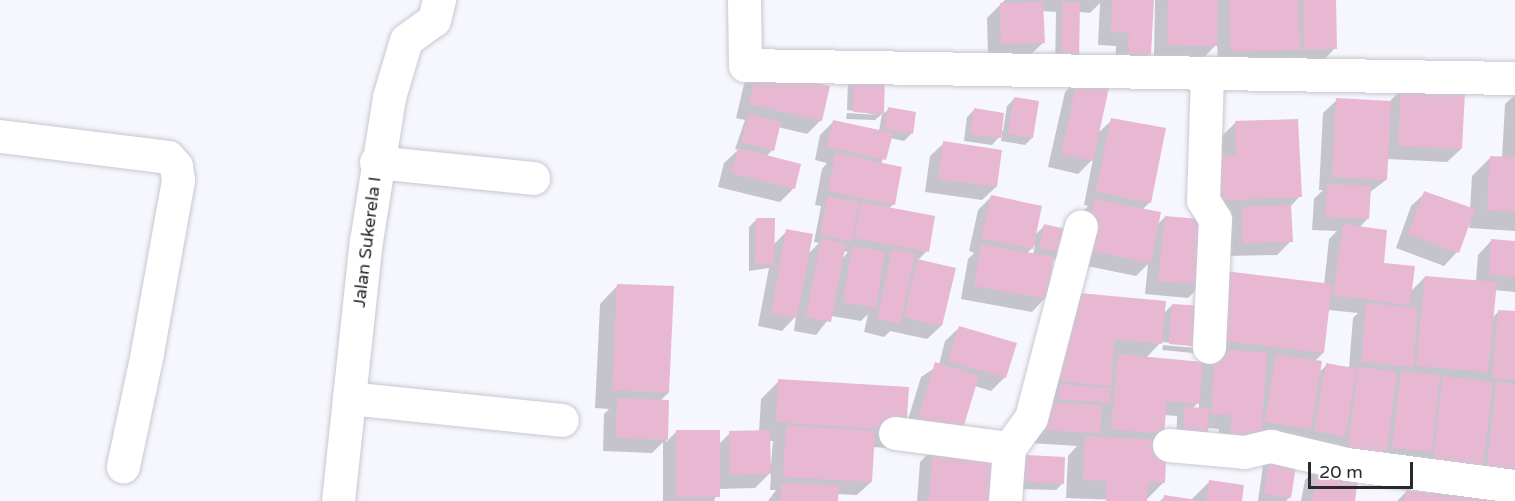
<!DOCTYPE html>
<style>
body{margin:0}
#map{position:relative;width:1515px;height:501px;overflow:hidden;background:#f6f6fd;font-family:"Varela Round",sans-serif}
div>[style]{position:absolute}
[style*='--x']{left:calc(var(--x)*1px);top:calc(var(--y)*1px);width:calc(var(--w)*1px);rotate:calc(var(--a)*1deg)}
.shadow>*{inset:0;background:#0003}
.building>*{inset:0;background:#e8b8d3}
.roads{filter:drop-shadow(0 0 2px #c7c7d3) drop-shadow(0 0 2px #c7c7d3)}
.street>*{height:33px;margin:-16.5px;padding:0 16.5px;transform-origin:16.5px;border-radius:16.5px;background:#fff}
span{translate:-50% -50%;white-space:nowrap;text-align:center;line-height:1.15;-webkit-text-stroke:4.5px #fff;paint-order:stroke}
.street-label{font-size:18px;color:#2a2a2e}
.scale{position:absolute;left:1308px;top:462px;width:105px;height:27px;box-sizing:border-box;border:3px solid #2a2a2e;border-top:0;padding-left:8px;font-size:18px;line-height:21px;white-space:nowrap;color:#2a2a2e;-webkit-text-stroke:4px #fff;paint-order:stroke}
</style>
<div id="map">
<div class="shadow">
<i style="clip-path:polygon(1005px 0,1152px 0,1150px 54px,1136px 68px,1115px 67px,1116px 46px,1098px 45px,1100px 3px,1090px 13px,1079px 12px,1078px 61px,1055px 68px,1056px 12px,1042px 11px,1043px 43px,1029px 56px,988px 57px,987px 18px)"></i>
<i style="clip-path:polygon(1155px 0,1335px 0,1335px 48px,1322px 62px,1291px 62px,1291px 57px,1285px 63px,1218px 65px,1217px 44px,1202px 59px,1154px 58px)"></i>
<i style="clip-path:polygon(757px 71px,821px 120px,807px 134px,778px 127px,772px 150px,766px 157px,793px 189px,780px 202px,718px 187px,724px 163px,738px 150px,735px 149px,745px 120px,736px 118px,744px 84px)"></i>
<i style="clip-path:polygon(evenodd,884px 75px,882px 115px,889px 109px,911px 134px,904px 141px,890px 138px,881px 164px,894px 204px,889px 208px,927px 251px,918px 260px,954px 269px,941px 326px,927px 339px,890px 331px,884px 337px,864px 332px,868px 314px,861px 321px,831px 316px,816px 335px,794px 331px,796px 316px,782px 331px,758px 326px,769px 268px,749px 271px,749px 227px,756px 220px,773px 245px,787px 231px,807px 255px,819px 243px,814px 242px,821px 206px,815px 205px,822px 169px,827px 163px,815px 160px,820px 135px,834px 121px,879px 131px,882px 114px,875px 120px,846px 119px,847px 113px,878px 115px,847px 110px,848px 81px,884px 75px,842px 251px,848px 252px,841px 260px,842px 251px)"></i>
<i style="clip-path:polygon(1078px 78px,1097px 134px,1112px 120px,1150px 202px,1142px 210px,1157px 225px,1165px 217px,1202px 284px,1188px 298px,1145px 294px,1148px 264px,1136px 276px,1072px 263px,1081px 214px,1088px 206px,1084px 205px,1093px 159px,1078px 174px,1048px 167px,1065px 92px)"></i>
<i style="clip-path:polygon(evenodd,1402px 89px,1461px 149px,1447px 162px,1387px 159px,1386px 180px,1369px 193px,1368px 218px,1359px 228px,1382px 264px,1410px 292px,1425px 277px,1476px 281px,1478px 255px,1491px 241px,1515px 242px,1515px 292px,1494px 290px,1492px 318px,1499px 311px,1515px 313px,1515px 494px,1358px 471px,1353px 501px,1301px 501px,1305px 480px,1319px 466px,1334px 469px,1337px 443px,1330px 450px,1301px 445px,1303px 436px,1296px 442px,1217px 452px,1219px 429px,1207px 428px,1176px 447px,1177px 416px,1164px 415px,1164px 482px,1145px 501px,1066px 498px,1068px 456px,1077px 446px,1030px 443px,1052px 404px,1051px 312px,1163px 314px,1172px 305px,1206px 307px,1324px 285px,1329px 239px,1337px 231px,1312px 230px,1314px 199px,1323px 190px,1319px 190px,1323px 113px,1337px 100px,1389px 102px,1402px 89px,1328px 310px,1358px 313px,1353px 318px,1349px 367px,1327px 365px,1319px 372px,1314px 362px,1323px 353px,1328px 310px,1402px 89px,1161px 342px,1196px 345px,1196px 348px,1163px 345px,1162px 350px,1193px 353px,1201px 345px,1207px 359px,1203px 363px,1146px 358px,1161px 342px,1402px 89px,1199px 401px,1199px 409px,1192px 409px,1195px 406px,1199px 401px)"></i>
<i style="clip-path:polygon(1515px 95px,1515px 231px,1469px 228px,1470px 221px,1457px 252px,1444px 266px,1396px 248px,1411px 206px,1425px 193px,1470px 209px,1472px 176px,1491px 157px,1502px 158px,1505px 104px)"></i>
<i style="clip-path:polygon(1014px 99px,1032px 138px,1025px 145px,1001px 141px,1002px 134px,992px 145px,964px 141px,967px 117px,974px 110px,1003px 131px,1007px 106px)"></i>
<i style="clip-path:polygon(1235px 123px,1300px 196px,1290px 207px,1291px 241px,1277px 255px,1229px 256px,1228px 222px,1234px 217px,1197px 218px,1217px 141px)"></i>
<i style="clip-path:polygon(944px 143px,996px 187px,982px 200px,925px 192px,930px 156px)"></i>
<i style="clip-path:polygon(evenodd,992px 196px,1034px 236px,1044px 226px,1068px 253px,1061px 260px,1053px 259px,1045px 298px,1032px 312px,961px 299px,968px 259px,974px 253px,969px 251px,978px 210px,992px 196px,1035px 245px,1033px 255px,1026px 254px,1035px 245px)"></i>
<i style="clip-path:polygon(evenodd,618px 285px,668px 393px,659px 402px,668px 402px,666px 442px,677px 431px,719px 444px,730px 433px,759px 432px,761px 399px,779px 381px,906px 426px,921px 377px,939px 365px,945px 341px,959px 328px,1005px 377px,991px 391px,975px 386px,905px 430px,887px 448px,873px 447px,871px 482px,857px 495px,837px 494px,837px 501px,768px 501px,776px 490px,770px 490px,771px 472px,755px 488px,719px 489px,714px 501px,663px 501px,663px 442px,652px 453px,603px 451px,604px 414px,609px 409px,595px 408px,600px 304px,618px 285px,768px 441px,773px 441px,771px 464px,769px 464px,768px 441px)"></i>
<i style="clip-path:polygon(934px 448px,998px 501px,917px 501px,920px 462px)"></i>
<i style="clip-path:polygon(1272px 451px,1290px 497px,1286px 501px,1258px 501px,1264px 458px)"></i>
<i style="clip-path:polygon(1027px 457px,1063px 483px,1056px 490px,1019px 489px,1019px 464px)"></i>
<i style="clip-path:polygon(1209px 482px,1240px 501px,1160px 501px,1165px 497px,1191px 500px)"></i>
<i style="clip-path:polygon(1406px 492px,1498px 501px,1397px 501px)"></i>
</div>
<div class="building">
<i style="clip-path:polygon(1112px 0,1154px 0,1151px 55px,1128px 54px,1129px 33px,1111px 32px)"></i>
<i style="clip-path:polygon(1168px 0,1218px 0,1217px 46px,1167px 45px)"></i>
<i style="clip-path:polygon(1229px 0,1298px 0,1300px 50px,1231px 52px)"></i>
<i style="clip-path:polygon(1303px 0,1336px 0,1337px 49px,1304px 49px)"></i>
<i style="clip-path:polygon(1043px 2px,1045px 43px,1001px 44px,1000px 3px)"></i>
<i style="clip-path:polygon(1062px 2px,1080px 2px,1079px 62px,1061px 61px)"></i>
<i style="clip-path:polygon(757px 69px,830px 86px,822px 121px,749px 104px)"></i>
<i style="clip-path:polygon(854px 72px,885px 74px,884px 114px,853px 112px)"></i>
<i style="clip-path:polygon(1078px 77px,1110px 83px,1093px 161px,1061px 154px)"></i>
<i style="clip-path:polygon(1401px 88px,1465px 92px,1462px 149px,1398px 146px)"></i>
<i style="clip-path:polygon(1014px 97px,1039px 101px,1033px 138px,1008px 134px)"></i>
<i style="clip-path:polygon(1336px 98px,1391px 101px,1387px 180px,1332px 177px)"></i>
<i style="clip-path:polygon(888px 107px,916px 112px,913px 134px,884px 129px)"></i>
<i style="clip-path:polygon(974px 108px,1004px 113px,1001px 138px,970px 134px)"></i>
<i style="clip-path:polygon(749px 114px,781px 122px,774px 151px,741px 142px)"></i>
<i style="clip-path:polygon(1111px 118px,1166px 128px,1151px 203px,1096px 192px)"></i>
<i style="clip-path:polygon(1298px 119px,1302px 197px,1214px 201px,1212px 156px,1236px 155px,1235px 121px)"></i>
<i style="clip-path:polygon(833px 120px,893px 133px,886px 160px,827px 147px)"></i>
<i style="clip-path:polygon(943px 141px,1002px 150px,997px 187px,938px 179px)"></i>
<i style="clip-path:polygon(738px 148px,801px 164px,795px 189px,731px 173px)"></i>
<i style="clip-path:polygon(835px 153px,902px 167px,895px 205px,828px 191px)"></i>
<i style="clip-path:polygon(1490px 156px,1515px 157px,1515px 212px,1487px 210px)"></i>
<i style="clip-path:polygon(1327px 184px,1371px 186px,1369px 219px,1325px 217px)"></i>
<i style="clip-path:polygon(1424px 191px,1475px 209px,1459px 253px,1408px 234px)"></i>
<i style="clip-path:polygon(991px 195px,1042px 206px,1033px 249px,981px 238px)"></i>
<i style="clip-path:polygon(827px 196px,858px 202px,852px 241px,820px 235px)"></i>
<i style="clip-path:polygon(1094px 199px,1161px 212px,1151px 263px,1085px 250px)"></i>
<i style="clip-path:polygon(861px 202px,935px 216px,929px 252px,854px 238px)"></i>
<i style="clip-path:polygon(1291px 205px,1293px 242px,1243px 243px,1242px 207px)"></i>
<i style="clip-path:polygon(1165px 216px,1210px 220px,1203px 285px,1158px 281px)"></i>
<i style="clip-path:polygon(756px 218px,775px 218px,774px 265px,755px 264px)"></i>
<i style="clip-path:polygon(1044px 224px,1074px 231px,1069px 254px,1039px 248px)"></i>
<i style="clip-path:polygon(1343px 224px,1387px 230px,1384px 263px,1415px 266px,1410px 305px,1333px 295px)"></i>
<i style="clip-path:polygon(786px 229px,813px 234px,797px 318px,771px 313px)"></i>
<i style="clip-path:polygon(821px 239px,846px 243px,831px 322px,806px 317px)"></i>
<i style="clip-path:polygon(1491px 239px,1515px 241px,1515px 277px,1489px 275px)"></i>
<i style="clip-path:polygon(981px 244px,1054px 257px,1047px 299px,974px 286px)"></i>
<i style="clip-path:polygon(852px 246px,885px 251px,876px 308px,843px 302px)"></i>
<i style="clip-path:polygon(892px 249px,915px 254px,900px 324px,877px 319px)"></i>
<i style="clip-path:polygon(917px 259px,956px 268px,942px 326px,904px 317px)"></i>
<i style="clip-path:polygon(1225px 271px,1332px 284px,1324px 353px,1217px 340px)"></i>
<i style="clip-path:polygon(1425px 276px,1497px 282px,1488px 372px,1416px 366px)"></i>
<i style="clip-path:polygon(617px 284px,674px 286px,669px 393px,612px 390px)"></i>
<i style="clip-path:polygon(1068px 292px,1166px 301px,1162px 344px,1115px 339px,1111px 386px,1060px 381px)"></i>
<i style="clip-path:polygon(1366px 303px,1418px 308px,1413px 367px,1361px 362px)"></i>
<i style="clip-path:polygon(1172px 304px,1205px 306px,1202px 347px,1169px 344px)"></i>
<i style="clip-path:polygon(1498px 310px,1515px 311px,1515px 380px,1492px 378px)"></i>
<i style="clip-path:polygon(959px 326px,1017px 343px,1006px 378px,948px 361px)"></i>
<i style="clip-path:polygon(1215px 349px,1267px 353px,1261px 441px,1230px 439px,1232px 415px,1211px 414px)"></i>
<i style="clip-path:polygon(1118px 354px,1203px 362px,1199px 404px,1167px 401px,1164px 434px,1111px 429px)"></i>
<i style="clip-path:polygon(1276px 354px,1322px 361px,1311px 429px,1265px 422px)"></i>
<i style="clip-path:polygon(935px 362px,979px 376px,961px 435px,917px 421px)"></i>
<i style="clip-path:polygon(1326px 363px,1357px 369px,1345px 437px,1314px 431px)"></i>
<i style="clip-path:polygon(1358px 367px,1397px 372px,1386px 459px,1347px 455px)"></i>
<i style="clip-path:polygon(1401px 371px,1440px 375px,1432px 452px,1392px 448px)"></i>
<i style="clip-path:polygon(1443px 376px,1493px 382px,1482px 475px,1432px 469px)"></i>
<i style="clip-path:polygon(778px 379px,909px 387px,906px 431px,776px 422px)"></i>
<i style="clip-path:polygon(1496px 382px,1515px 384px,1515px 479px,1486px 476px)"></i>
<i style="clip-path:polygon(1060px 384px,1111px 388px,1110px 403px,1058px 399px)"></i>
<i style="clip-path:polygon(617px 398px,669px 400px,668px 440px,616px 438px)"></i>
<i style="clip-path:polygon(1045px 402px,1102px 405px,1100px 433px,1044px 430px)"></i>
<i style="clip-path:polygon(1184px 407px,1209px 408px,1208px 441px,1183px 440px)"></i>
<i style="clip-path:polygon(786px 425px,875px 431px,872px 482px,783px 477px)"></i>
<i style="clip-path:polygon(676px 430px,720px 430px,720px 497px,676px 497px)"></i>
<i style="clip-path:polygon(770px 430px,771px 474px,730px 475px,729px 431px)"></i>
<i style="clip-path:polygon(1085px 436px,1167px 440px,1165px 483px,1148px 482px,1147px 501px,1106px 501px,1107px 481px,1083px 480px)"></i>
<i style="clip-path:polygon(933px 447px,1003px 452px,1000px 501px,929px 501px)"></i>
<i style="clip-path:polygon(1271px 450px,1298px 453px,1291px 498px,1264px 494px)"></i>
<i style="clip-path:polygon(1026px 455px,1065px 457px,1064px 484px,1025px 482px)"></i>
<i style="clip-path:polygon(1318px 465px,1359px 471px,1355px 501px,1312px 501px)"></i>
<i style="clip-path:polygon(1209px 480px,1244px 485px,1242px 501px,1206px 501px)"></i>
<i style="clip-path:polygon(781px 483px,839px 485px,838px 501px,781px 501px)"></i>
<i style="clip-path:polygon(1406px 490px,1498px 499px,1497px 501px,1405px 501px)"></i>
<i style="clip-path:polygon(1164px 495px,1197px 500px,1197px 501px,1163px 501px)"></i>
</div>
<div class="roads">
<div class="street">
<i style="--x:744;--y:0;--w:65;--a:89.1"></i>
<i style="--x:745;--y:65;--w:770;--a:0.97"></i>
<i style="--x:1207;--y:74;--w:126;--a:91.8"></i>
<i style="--x:1203;--y:200;--w:22;--a:58"></i>
<i style="--x:1215;--y:219;--w:128;--a:92.7"></i>
<i style="--x:0;--y:136;--w:169;--a:7.1"></i>
<i style="--x:168;--y:157;--w:12;--a:48"></i>
<i style="--x:176;--y:166;--w:14;--a:82"></i>
<i style="--x:178;--y:180;--w:176;--a:100.2"></i>
<i style="--x:147;--y:353;--w:116;--a:102"></i>
<i style="--x:376;--y:162;--w:158;--a:5.8"></i>
<i style="--x:349;--y:398;--w:214;--a:5.9"></i>
<i style="--x:895;--y:433;--w:115;--a:7.5"></i>
<i style="--x:1169;--y:445;--w:75;--a:5.3"></i>
<i style="--x:1244;--y:452;--w:28;--a:-13"></i>
<i style="--x:1271;--y:446;--w:78;--a:13.3"></i>
<i style="--x:1347;--y:464;--w:169;--a:7.5"></i>
<i style="--x:338;--y:501;--w:262;--a:-83.9"></i>
<i style="--x:366;--y:241;--w:146;--a:-80.9"></i>
<i style="--x:389;--y:97;--w:59;--a:-73.4"></i>
<i style="--x:406;--y:40;--w:34;--a:-36"></i>
<i style="--x:434;--y:20;--w:21;--a:-76"></i>
<i style="--x:1005;--y:501;--w:53;--a:-85.7"></i>
<i style="--x:1009;--y:448;--w:37;--a:-54"></i>
<i style="--x:1031;--y:418;--w:198;--a:-75.4"></i>
</div>
</div>
<div class="street-label">
<span style="left:367px;top:242px;rotate:-83deg">Jalan Sukerela I</span>
</div>
<div class="scale">20 m</div>
</div>
